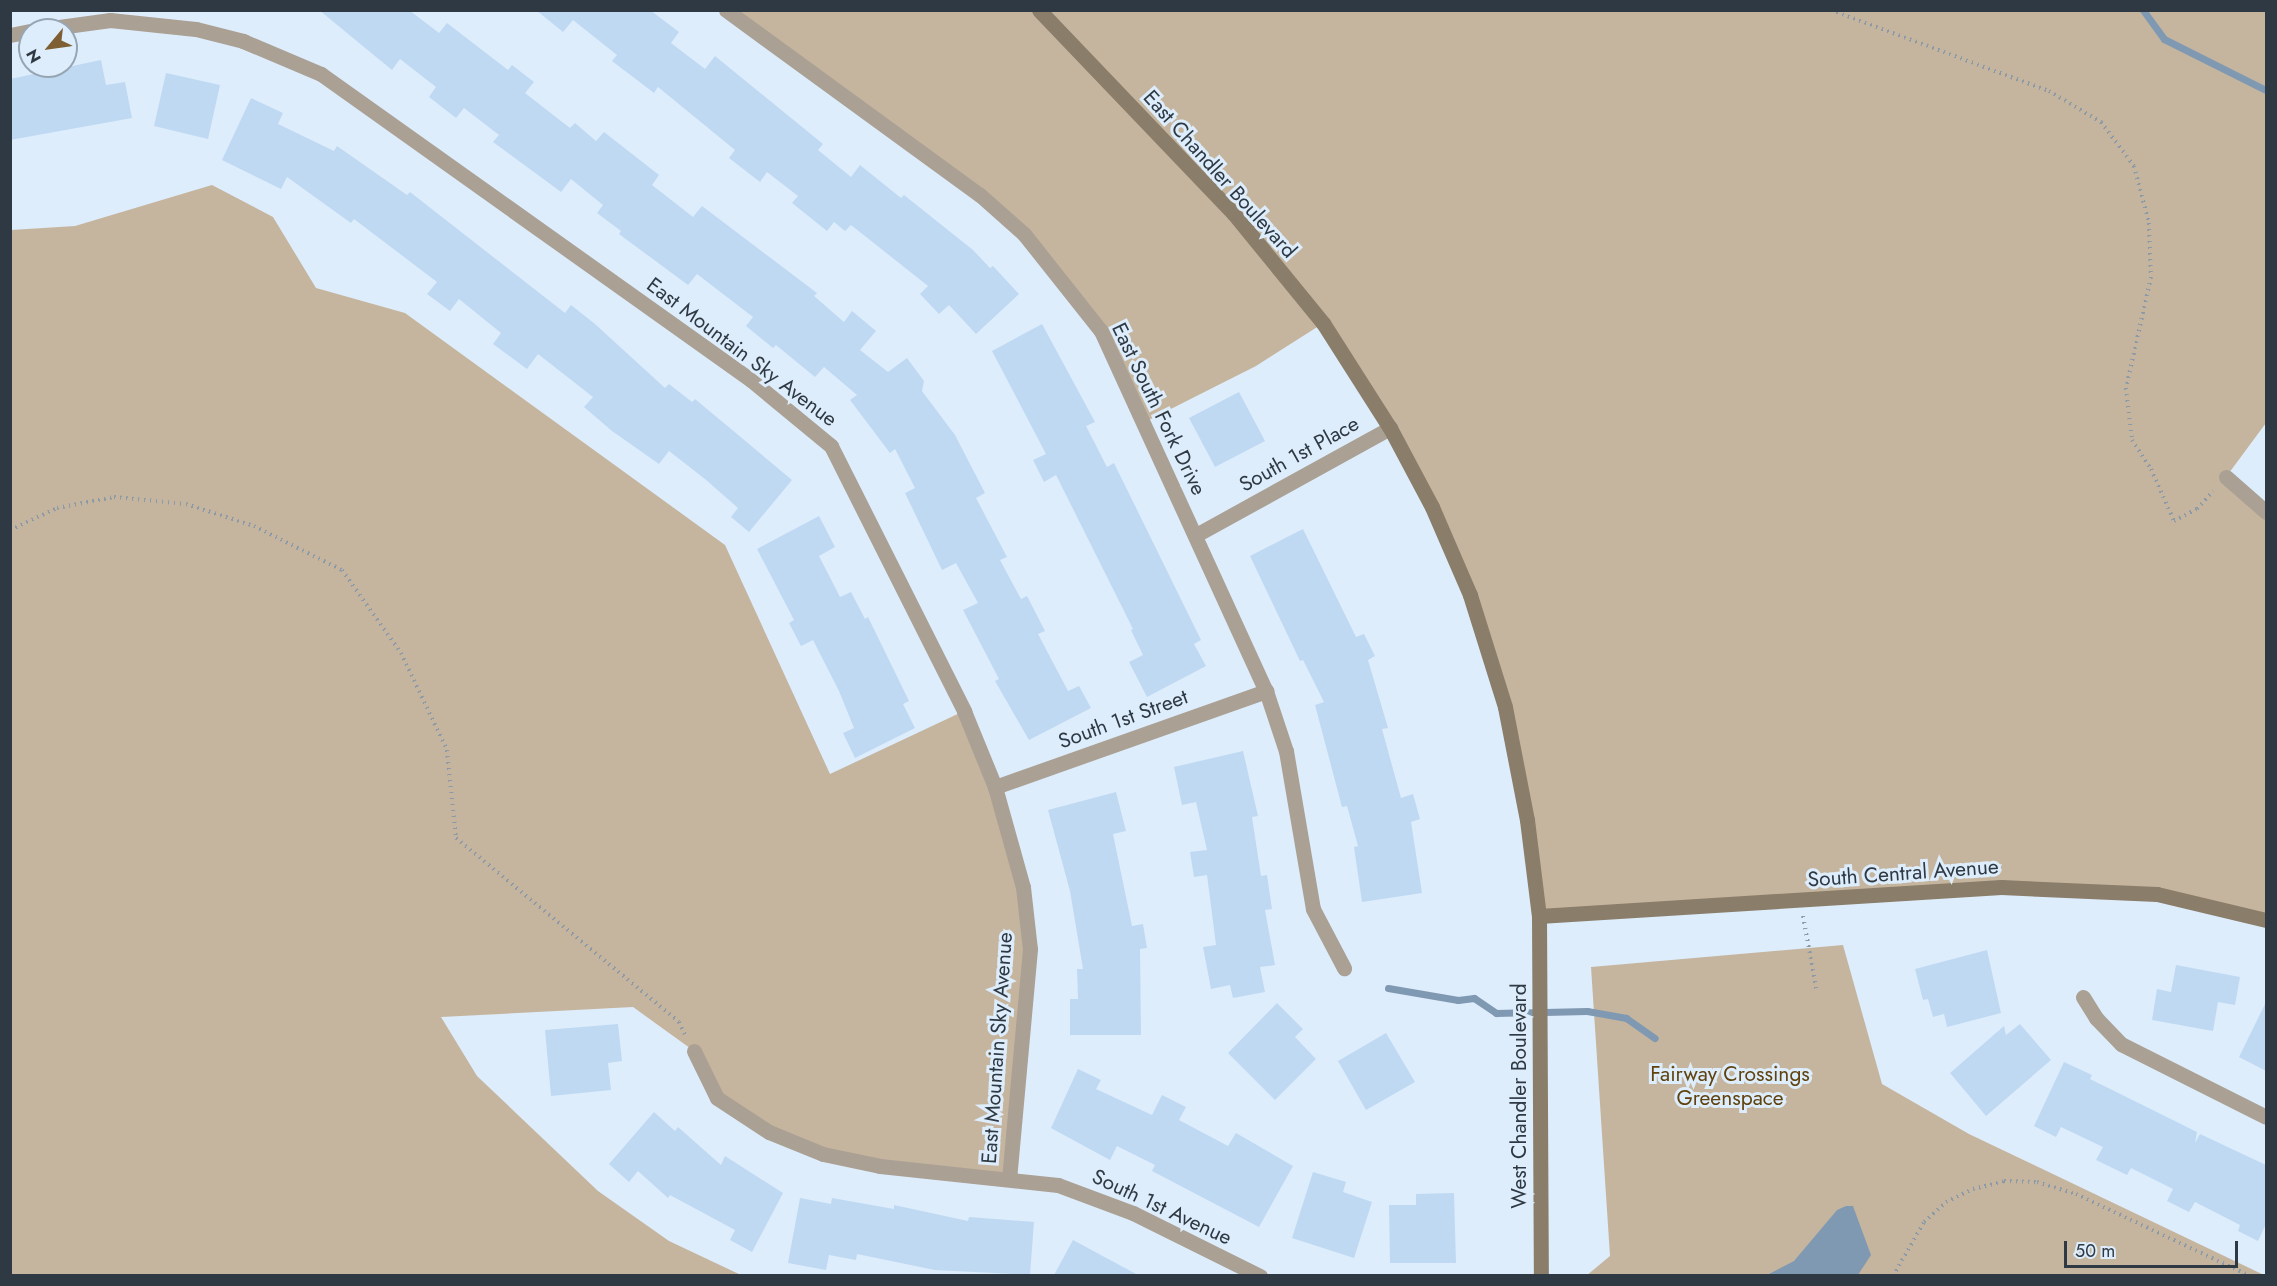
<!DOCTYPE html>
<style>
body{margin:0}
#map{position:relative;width:2277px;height:1286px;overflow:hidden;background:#ddedfc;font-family:Jost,sans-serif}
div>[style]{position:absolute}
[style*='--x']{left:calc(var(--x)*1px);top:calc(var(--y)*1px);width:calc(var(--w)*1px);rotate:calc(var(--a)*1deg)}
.green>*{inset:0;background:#c6b59e}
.water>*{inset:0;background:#8099b3}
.stream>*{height:7px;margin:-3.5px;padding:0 3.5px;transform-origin:3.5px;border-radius:3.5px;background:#8099b3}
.building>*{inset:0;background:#bfd9f2}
.path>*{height:4px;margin-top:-2px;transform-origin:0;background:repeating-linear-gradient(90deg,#8c99a6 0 1.5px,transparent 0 6px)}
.street>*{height:15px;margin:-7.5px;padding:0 7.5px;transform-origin:7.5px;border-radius:7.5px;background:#aaa094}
.secondary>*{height:15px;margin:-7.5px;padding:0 7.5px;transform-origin:7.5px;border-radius:7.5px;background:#8a7d6a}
span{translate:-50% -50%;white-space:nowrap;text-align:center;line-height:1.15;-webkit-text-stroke:6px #ddedfc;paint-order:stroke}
.street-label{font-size:21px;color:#2f3943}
.park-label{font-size:21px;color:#60420d}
.frame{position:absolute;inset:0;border:12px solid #2f3943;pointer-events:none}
.north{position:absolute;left:18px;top:18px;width:60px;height:60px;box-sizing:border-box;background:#ddedfc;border:2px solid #97a5b2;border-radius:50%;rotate:241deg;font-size:16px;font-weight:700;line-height:24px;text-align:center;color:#2f3943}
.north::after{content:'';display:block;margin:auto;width:21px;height:27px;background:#7d5f33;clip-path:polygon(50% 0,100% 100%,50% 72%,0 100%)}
.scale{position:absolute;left:2064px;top:1241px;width:174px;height:27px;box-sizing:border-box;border:3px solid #2f3943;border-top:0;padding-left:8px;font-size:18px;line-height:21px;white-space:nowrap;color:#2f3943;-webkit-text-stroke:4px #ddedfc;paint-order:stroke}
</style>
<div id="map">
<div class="green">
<i style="clip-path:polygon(726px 11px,2266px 11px,2266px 423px,2226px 477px,2266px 512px,2266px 920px,2091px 888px,1539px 916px,1505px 707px,1433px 507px,1322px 324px,1256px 366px,1143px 423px,1101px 331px,1024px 234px)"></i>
<i style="clip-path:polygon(212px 185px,273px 217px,316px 288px,405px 313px,725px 545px,830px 774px,964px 711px,995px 787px,1030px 949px,1009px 1179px,823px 1154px,717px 1098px,694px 1051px,633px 1007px,441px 1017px,477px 1076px,598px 1191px,669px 1241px,741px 1275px,11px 1276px,11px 230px,75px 226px)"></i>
<i style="clip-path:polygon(1843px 945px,1882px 1084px,1969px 1134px,2264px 1275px,1586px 1276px,1610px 1256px,1591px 967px)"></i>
</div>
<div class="water">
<i style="clip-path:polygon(1846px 1206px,1853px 1206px,1871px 1255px,1858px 1275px,1767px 1275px,1794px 1261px,1837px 1210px)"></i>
</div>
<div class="stream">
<i style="--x:2143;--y:10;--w:36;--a:54"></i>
<i style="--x:2164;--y:39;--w:114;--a:26.6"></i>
<i style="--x:1388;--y:988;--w:71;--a:9.7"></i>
<i style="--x:1458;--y:1000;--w:16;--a:-7"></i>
<i style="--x:1474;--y:998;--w:27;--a:34"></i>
<i style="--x:1496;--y:1013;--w:91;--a:-1.3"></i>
<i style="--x:1587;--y:1011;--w:40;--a:10"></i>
<i style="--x:1626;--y:1018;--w:35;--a:35"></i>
</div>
<div class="building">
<i style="clip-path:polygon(319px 10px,409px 10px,439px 33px,447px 23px,508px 70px,512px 65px,534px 82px,525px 93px,570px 128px,575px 123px,596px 141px,604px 132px,659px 175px,652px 185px,693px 217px,702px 206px,817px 293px,814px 296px,844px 322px,852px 311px,876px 331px,860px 350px,888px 372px,907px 358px,924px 381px,922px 391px,955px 435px,985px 493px,976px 498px,1007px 557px,1000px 560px,1021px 599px,1027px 596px,1045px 631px,1038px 634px,1068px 691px,1079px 686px,1091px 708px,1029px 740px,995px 681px,999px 679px,963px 610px,978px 603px,956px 563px,942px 570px,905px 493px,915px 488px,895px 449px,890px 453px,850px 400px,857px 395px,824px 367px,815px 377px,776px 345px,773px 348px,746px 326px,753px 317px,697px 274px,688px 285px,619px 234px,621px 231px,597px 213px,603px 205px,571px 179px,561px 192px,493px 142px,499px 135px,464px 108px,456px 118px,429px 97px,436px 87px,400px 59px,392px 70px)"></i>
<i style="clip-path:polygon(536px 10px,650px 10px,679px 32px,671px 43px,705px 69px,715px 56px,823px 144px,818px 150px,851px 177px,860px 165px,901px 198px,904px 195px,973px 250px,990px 268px,993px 266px,1019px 294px,976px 334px,949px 305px,939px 314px,920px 294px,928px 286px,851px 225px,845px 231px,834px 222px,827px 231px,792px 203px,798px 196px,767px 172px,760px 182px,729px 158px,735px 150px,658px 87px,654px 93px,612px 61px,617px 55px,573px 20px,563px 32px)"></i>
<i style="clip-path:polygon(101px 60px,106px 85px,125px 82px,132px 118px,10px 140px,10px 79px)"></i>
<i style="clip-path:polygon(166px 73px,220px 85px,208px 139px,154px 126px)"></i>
<i style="clip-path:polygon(251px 98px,283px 113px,278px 124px,334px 151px,337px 146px,407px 195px,410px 192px,565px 313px,571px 305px,595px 324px,665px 388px,669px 384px,692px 402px,695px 399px,792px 480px,749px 532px,731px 517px,738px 508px,705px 479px,669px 451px,659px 464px,612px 431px,584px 407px,593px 397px,538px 354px,527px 369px,493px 344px,501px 333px,459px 299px,450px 311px,427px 294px,437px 282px,354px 219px,351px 223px,287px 177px,281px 189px,222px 160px)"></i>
<i style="clip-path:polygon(1042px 324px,1095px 422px,1086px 426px,1107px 467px,1114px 463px,1201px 640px,1194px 644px,1206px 666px,1147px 697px,1129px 662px,1143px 655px,1131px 630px,1133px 629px,1056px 475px,1044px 482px,1033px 460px,1046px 454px,992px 351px)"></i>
<i style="clip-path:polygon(1239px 392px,1265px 441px,1215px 467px,1189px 418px)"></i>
<i style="clip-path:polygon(819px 516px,835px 547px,819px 556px,840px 597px,851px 592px,865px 619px,868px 617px,909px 701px,903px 704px,915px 728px,855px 758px,843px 733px,854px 728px,839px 691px,813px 640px,801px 646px,789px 623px,794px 620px,757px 549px)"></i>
<i style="clip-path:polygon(1303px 529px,1356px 637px,1364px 634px,1375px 656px,1368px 660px,1388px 728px,1382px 729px,1401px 798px,1413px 794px,1420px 819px,1411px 822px,1422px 893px,1362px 902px,1354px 847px,1358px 846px,1347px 806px,1342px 807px,1315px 705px,1324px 702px,1303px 660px,1300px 661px,1250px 556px)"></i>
<i style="clip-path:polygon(1243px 751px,1258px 816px,1252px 817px,1261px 876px,1267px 875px,1272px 909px,1265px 910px,1275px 965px,1260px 967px,1265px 992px,1233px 998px,1230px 985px,1211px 989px,1203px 947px,1216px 945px,1207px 875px,1194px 877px,1190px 852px,1207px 850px,1196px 802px,1182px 805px,1174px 767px)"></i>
<i style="clip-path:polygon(1116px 792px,1126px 831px,1113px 834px,1132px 926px,1143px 924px,1147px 948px,1140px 949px,1141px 1035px,1070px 1035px,1070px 999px,1078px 999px,1077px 969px,1083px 969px,1070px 891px,1048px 810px)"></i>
<i style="clip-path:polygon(1987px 950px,2001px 1013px,1947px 1027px,1944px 1014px,1933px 1017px,1928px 999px,1923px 1000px,1915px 969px)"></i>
<i style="clip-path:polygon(2176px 965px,2240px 977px,2235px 1005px,2218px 1002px,2213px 1031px,2152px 1020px,2157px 989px,2171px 992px)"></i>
<i style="clip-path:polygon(2266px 1002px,2266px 1071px,2239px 1057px)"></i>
<i style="clip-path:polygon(1277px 1003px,1303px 1029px,1295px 1037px,1316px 1059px,1275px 1100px,1228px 1053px)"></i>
<i style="clip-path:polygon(618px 1024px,622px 1061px,608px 1063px,611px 1090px,551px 1096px,545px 1030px)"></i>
<i style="clip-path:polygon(2020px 1024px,2051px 1060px,1986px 1116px,1950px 1073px,2004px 1026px,2006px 1035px)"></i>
<i style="clip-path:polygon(1386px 1033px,1415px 1082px,1366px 1110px,1338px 1061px)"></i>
<i style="clip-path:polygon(2064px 1062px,2092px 1075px,2090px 1079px,2197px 1132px,2195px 1143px,2200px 1134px,2266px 1165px,2266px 1224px,2258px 1241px,2238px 1231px,2240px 1225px,2195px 1202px,2189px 1212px,2167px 1201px,2173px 1189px,2131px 1168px,2127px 1175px,2096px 1160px,2103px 1147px,2061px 1127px,2056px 1137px,2034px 1126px)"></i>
<i style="clip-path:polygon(1078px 1069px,1101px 1080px,1096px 1089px,1152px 1115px,1162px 1095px,1186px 1107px,1179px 1120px,1228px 1146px,1236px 1133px,1293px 1166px,1259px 1227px,1152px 1171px,1155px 1165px,1117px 1146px,1110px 1160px,1051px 1128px)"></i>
<i style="clip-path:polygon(654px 1112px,675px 1131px,678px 1127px,721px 1165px,725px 1156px,783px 1193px,752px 1252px,730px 1240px,735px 1230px,670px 1195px,668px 1198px,638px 1171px,629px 1182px,609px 1164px)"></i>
<i style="clip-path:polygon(1313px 1172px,1346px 1182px,1343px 1192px,1372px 1202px,1354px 1258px,1292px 1238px)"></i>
<i style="clip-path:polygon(1454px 1193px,1456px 1263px,1390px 1263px,1389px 1205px,1416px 1205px,1416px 1194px)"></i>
<i style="clip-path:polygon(800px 1198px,831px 1204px,832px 1198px,894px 1209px,894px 1205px,968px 1221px,969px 1217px,1034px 1222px,1030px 1275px,935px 1270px,857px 1254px,856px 1260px,829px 1255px,826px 1270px,788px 1263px)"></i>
<i style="clip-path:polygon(1073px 1240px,1138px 1275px,1054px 1275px)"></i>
</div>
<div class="path">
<i style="--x:1831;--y:10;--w:233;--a:20.4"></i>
<i style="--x:2049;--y:91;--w:61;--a:30.8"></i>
<i style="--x:2101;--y:122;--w:55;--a:53.1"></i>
<i style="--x:2134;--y:166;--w:59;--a:75.3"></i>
<i style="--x:2149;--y:223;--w:54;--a:87.9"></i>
<i style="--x:2151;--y:277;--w:114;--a:102.7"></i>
<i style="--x:2126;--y:388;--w:52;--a:83.4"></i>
<i style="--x:2132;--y:440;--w:35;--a:57"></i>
<i style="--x:2151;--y:469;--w:57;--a:66.1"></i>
<i style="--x:2174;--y:521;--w:26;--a:-28"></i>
<i style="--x:2197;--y:509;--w:24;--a:-48"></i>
<i style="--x:10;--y:530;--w:52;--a:-25.1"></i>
<i style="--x:57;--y:508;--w:58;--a:-10.9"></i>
<i style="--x:114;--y:497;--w:72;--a:5.6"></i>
<i style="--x:186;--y:504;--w:71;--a:17.9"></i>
<i style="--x:254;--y:526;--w:98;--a:26.6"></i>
<i style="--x:342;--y:570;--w:102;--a:54.6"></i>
<i style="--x:401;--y:653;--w:107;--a:64.6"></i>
<i style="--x:447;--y:750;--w:88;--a:84.2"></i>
<i style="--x:456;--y:838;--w:289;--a:39.5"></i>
<i style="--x:679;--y:1022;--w:14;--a:65"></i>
<i style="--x:1803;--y:916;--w:77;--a:79.6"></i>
<i style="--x:1893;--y:1276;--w:62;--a:-60.1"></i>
<i style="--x:1924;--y:1222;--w:30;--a:-42"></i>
<i style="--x:1946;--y:1202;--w:30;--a:-26"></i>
<i style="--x:1973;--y:1189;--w:32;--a:-14"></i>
<i style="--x:2004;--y:1181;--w:33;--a:2"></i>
<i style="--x:2037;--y:1182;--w:41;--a:17.1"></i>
<i style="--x:2076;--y:1194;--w:192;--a:25.2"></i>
</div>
<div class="street">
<i style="--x:726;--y:10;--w:314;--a:36.1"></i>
<i style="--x:980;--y:195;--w:59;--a:41.6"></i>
<i style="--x:1024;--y:234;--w:124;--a:51.6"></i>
<i style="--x:1101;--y:331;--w:396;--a:65.4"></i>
<i style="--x:1266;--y:691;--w:63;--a:71.6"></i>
<i style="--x:1286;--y:751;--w:160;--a:80.3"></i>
<i style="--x:1313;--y:909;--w:67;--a:62.3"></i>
<i style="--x:37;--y:30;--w:74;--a:-7.8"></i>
<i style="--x:110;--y:20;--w:86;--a:6"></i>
<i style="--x:196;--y:29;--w:49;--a:14.3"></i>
<i style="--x:243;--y:41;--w:85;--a:22.9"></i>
<i style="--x:321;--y:74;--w:528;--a:35.44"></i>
<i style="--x:751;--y:380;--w:104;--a:39.5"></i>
<i style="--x:831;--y:446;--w:297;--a:63.3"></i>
<i style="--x:964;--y:711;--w:82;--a:67.8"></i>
<i style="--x:995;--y:787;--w:104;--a:74.4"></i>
<i style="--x:1023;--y:887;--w:62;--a:83.6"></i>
<i style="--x:1030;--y:949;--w:231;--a:95.2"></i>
<i style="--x:10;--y:35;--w:20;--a:-11"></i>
<i style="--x:2226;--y:477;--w:53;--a:41.2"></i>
<i style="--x:1196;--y:535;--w:222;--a:-28.9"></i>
<i style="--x:995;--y:787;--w:288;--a:-19.5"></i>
<i style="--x:2083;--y:997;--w:25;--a:58"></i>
<i style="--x:2096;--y:1018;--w:36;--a:46"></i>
<i style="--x:2121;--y:1044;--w:162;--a:26.7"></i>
<i style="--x:694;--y:1051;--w:52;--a:63.9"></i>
<i style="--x:717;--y:1098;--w:62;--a:33.2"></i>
<i style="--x:769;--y:1132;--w:58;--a:22.2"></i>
<i style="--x:823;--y:1154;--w:58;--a:11.9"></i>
<i style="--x:880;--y:1166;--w:179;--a:6.1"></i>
<i style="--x:1058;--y:1185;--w:80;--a:20.5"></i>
<i style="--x:1133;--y:1213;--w:142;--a:26.4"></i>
</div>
<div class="secondary">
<i style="--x:1039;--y:10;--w:282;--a:46.3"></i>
<i style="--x:1234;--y:214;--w:141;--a:50.8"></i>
<i style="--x:1323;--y:323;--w:125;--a:57.5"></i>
<i style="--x:1390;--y:428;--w:89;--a:62"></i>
<i style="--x:1432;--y:507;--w:96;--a:66.6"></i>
<i style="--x:1470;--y:595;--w:117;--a:72.6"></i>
<i style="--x:1505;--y:707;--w:115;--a:79"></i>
<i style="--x:1527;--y:820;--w:97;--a:82.9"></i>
<i style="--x:1539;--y:916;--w:360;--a:89.7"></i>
<i style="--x:1539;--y:916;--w:463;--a:-3.6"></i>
<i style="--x:2001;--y:887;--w:156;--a:2.6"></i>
<i style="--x:2157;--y:894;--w:112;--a:13.4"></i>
</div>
<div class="street-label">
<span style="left:1220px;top:174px;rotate:48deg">East Chandler Boulevard</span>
<span style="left:742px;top:352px;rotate:37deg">East Mountain Sky Avenue</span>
<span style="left:1159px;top:409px;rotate:64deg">East South Fork Drive</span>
<span style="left:1299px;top:454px;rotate:-29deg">South 1st Place</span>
<span style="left:1123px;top:719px;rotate:-20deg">South 1st Street</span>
<span style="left:1903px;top:873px;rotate:-4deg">South Central Avenue</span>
<span style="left:997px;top:1048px;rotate:-86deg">East Mountain Sky Avenue</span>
<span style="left:1519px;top:1096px;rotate:-90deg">West Chandler Boulevard</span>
<span style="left:1162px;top:1207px;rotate:25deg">South 1st Avenue</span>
</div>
<div class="park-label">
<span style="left:1730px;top:1086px">Fairway Crossings<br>Greenspace</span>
</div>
<div class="frame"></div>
<div class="north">N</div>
<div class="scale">50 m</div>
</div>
